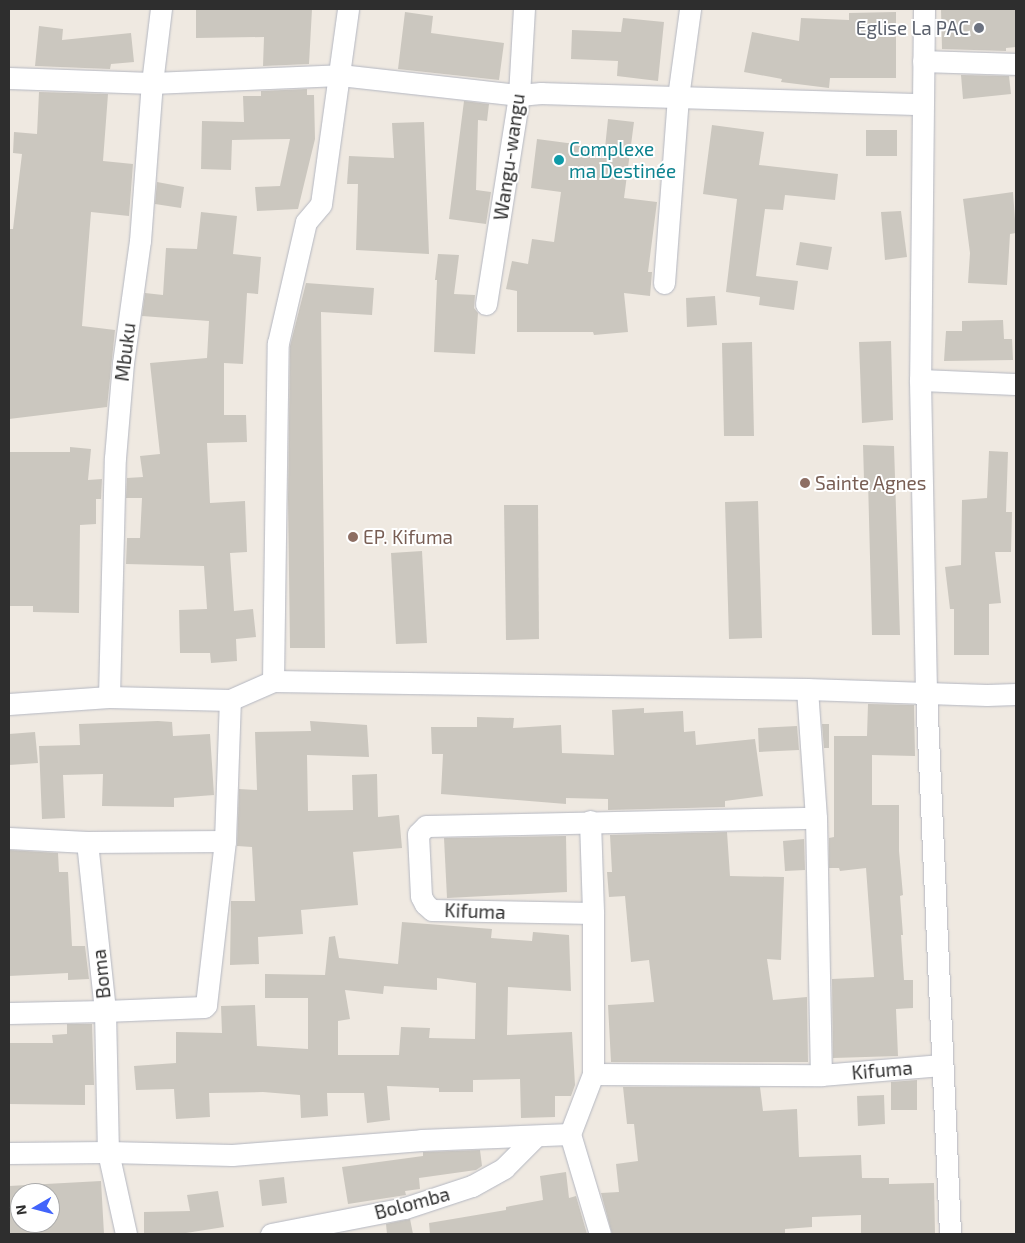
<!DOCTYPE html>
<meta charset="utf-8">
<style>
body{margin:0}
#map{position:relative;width:1025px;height:1243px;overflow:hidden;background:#efe9e1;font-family:"Exo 2",sans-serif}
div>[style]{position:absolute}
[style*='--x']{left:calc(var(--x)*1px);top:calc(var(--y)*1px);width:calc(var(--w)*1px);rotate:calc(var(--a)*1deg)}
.building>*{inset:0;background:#cbc7bf}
.roads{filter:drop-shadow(0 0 1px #b4b7c1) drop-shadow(0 0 1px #b4b7c1)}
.minor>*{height:21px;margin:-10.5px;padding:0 10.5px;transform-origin:10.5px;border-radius:10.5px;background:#fff}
.dots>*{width:14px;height:14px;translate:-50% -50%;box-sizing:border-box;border:2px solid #fff;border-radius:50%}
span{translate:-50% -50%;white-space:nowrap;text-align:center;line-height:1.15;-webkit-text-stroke:4px #fff;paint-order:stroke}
.worship-label{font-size:19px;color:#5b616d}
.right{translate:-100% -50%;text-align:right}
.culture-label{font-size:19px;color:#0d838f}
.left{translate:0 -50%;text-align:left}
.street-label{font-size:19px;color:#2e2e2e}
.education-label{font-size:19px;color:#785e54}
.frame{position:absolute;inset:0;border:10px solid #2e2e2e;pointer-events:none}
.north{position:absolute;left:10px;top:1183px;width:50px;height:50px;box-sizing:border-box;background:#fff;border:1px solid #ababab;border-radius:50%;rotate:262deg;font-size:14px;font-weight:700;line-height:20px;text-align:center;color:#2e2e2e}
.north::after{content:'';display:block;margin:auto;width:18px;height:22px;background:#4264fb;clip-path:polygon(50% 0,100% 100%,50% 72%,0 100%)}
</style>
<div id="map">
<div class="building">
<i style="clip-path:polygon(196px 9px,312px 9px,309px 64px,263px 66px,264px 37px,196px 38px)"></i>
<i style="clip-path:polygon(941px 9px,1016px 9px,1016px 47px,1006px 48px,1006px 51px,942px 49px)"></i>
<i style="clip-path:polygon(405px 12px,433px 16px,431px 33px,504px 43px,499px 80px,398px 69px)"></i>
<i style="clip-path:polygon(896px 12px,896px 78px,830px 78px,829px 88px,781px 82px,782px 79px,744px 72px,752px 32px,799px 41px,801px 18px,849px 20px,849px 13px)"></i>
<i style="clip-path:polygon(623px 18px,664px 22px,658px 81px,617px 76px,618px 61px,571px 59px,572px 30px,621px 32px)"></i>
<i style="clip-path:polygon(39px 26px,63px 29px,62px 40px,131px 33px,134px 62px,111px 64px,110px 69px,35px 66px)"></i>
<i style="clip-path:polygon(961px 75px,1009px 76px,1011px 94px,963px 99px)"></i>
<i style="clip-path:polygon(307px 89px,307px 95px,314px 95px,315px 139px,298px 209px,257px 211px,255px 187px,280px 186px,290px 139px,232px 140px,231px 170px,201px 169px,202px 121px,244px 122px,243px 96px,261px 96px,261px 91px)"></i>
<i style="clip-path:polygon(39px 92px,108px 94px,103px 161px,133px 164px,129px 216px,91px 212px,82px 326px,115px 330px,107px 407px,9px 419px,9px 229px,13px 229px,22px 154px,13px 153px,14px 132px,37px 134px)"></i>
<i style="clip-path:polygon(464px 101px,489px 104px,487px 121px,478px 120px,476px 190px,491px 192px,486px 224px,449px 219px)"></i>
<i style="clip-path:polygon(608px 119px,634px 122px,624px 198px,657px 202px,648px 272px,652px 272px,650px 296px,624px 293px,628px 332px,594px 335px,593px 332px,517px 332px,517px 291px,506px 289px,512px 261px,528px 264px,532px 239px,554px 242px,561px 192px,531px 188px,537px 139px,605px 148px)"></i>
<i style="clip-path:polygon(424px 122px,429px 254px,356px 250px,358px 184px,347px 184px,349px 156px,394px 158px,392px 123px)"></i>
<i style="clip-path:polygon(712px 125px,764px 132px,759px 165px,838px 174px,835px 200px,785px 195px,783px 210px,765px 209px,756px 276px,798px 281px,794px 310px,759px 305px,760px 297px,726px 292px,737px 199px,703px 194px)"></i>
<i style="clip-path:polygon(866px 130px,897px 130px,897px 156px,866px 156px)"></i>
<i style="clip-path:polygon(157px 182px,184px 187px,181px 208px,155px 204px)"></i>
<i style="clip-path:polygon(1013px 192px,1016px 233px,1010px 234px,1007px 285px,968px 283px,970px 253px,963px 199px)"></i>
<i style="clip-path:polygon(901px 211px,907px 257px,885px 260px,881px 212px)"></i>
<i style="clip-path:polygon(201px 212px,237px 216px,233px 254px,261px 257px,258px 294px,247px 293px,243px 364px,224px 363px,224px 415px,246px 415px,247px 442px,207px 443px,210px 503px,245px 501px,247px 552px,230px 553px,234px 611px,253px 609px,256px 637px,236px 639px,237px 661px,211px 663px,210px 653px,180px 653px,179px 610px,207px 609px,204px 566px,126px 564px,127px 538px,140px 538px,142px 498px,126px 498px,127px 478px,143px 477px,140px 456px,160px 454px,150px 363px,207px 358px,209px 321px,142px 316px,145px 293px,163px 295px,166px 248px,197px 249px)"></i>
<i style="clip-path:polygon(800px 242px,832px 247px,828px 270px,796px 265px)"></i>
<i style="clip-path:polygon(438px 254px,459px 255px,454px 294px,475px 295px,474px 308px,478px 313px,475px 354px,434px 352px,437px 280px,435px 280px)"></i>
<i style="clip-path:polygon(306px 283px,374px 288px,372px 315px,321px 312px,325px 648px,290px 648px,288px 498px,290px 346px)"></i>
<i style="clip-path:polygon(715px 296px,717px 325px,687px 327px,686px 298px)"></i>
<i style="clip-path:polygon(1003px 320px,1004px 339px,1012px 339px,1013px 360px,944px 361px,946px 331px,962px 331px,962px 321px)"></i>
<i style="clip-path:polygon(891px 341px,893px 420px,862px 423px,859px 342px)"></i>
<i style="clip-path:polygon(752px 342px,754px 436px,724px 436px,722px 343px)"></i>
<i style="clip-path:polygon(863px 445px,894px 446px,900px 635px,872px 635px,868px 480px,864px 480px)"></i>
<i style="clip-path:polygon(70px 447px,91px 449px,88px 480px,102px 479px,101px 499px,96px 499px,96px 524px,80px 525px,79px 613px,33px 612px,33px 606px,9px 606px,9px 452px,70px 452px)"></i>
<i style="clip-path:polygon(989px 451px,1008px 452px,1006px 512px,1012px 512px,1011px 552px,995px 552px,1001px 603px,989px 604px,989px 655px,954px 655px,954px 609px,950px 609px,945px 567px,961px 565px,962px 500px,987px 498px)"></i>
<i style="clip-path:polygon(758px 501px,762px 638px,729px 639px,725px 502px)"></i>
<i style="clip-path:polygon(504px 505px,538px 505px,539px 639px,506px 640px)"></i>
<i style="clip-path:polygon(422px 551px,427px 643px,396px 644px,391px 553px)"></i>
<i style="clip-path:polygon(868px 704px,914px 705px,915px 756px,872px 755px,872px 805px,899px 805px,899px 851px,903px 895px,900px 896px,903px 935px,901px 935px,904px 980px,913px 980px,913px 1008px,896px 1009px,898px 1056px,833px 1058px,832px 979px,874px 977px,866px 868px,840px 871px,839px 868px,829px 868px,829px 838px,834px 837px,834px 736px,867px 736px)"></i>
<i style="clip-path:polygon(644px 708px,644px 713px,683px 711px,684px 732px,695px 731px,696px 745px,755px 739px,763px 796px,725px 801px,725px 807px,608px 810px,608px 799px,566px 798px,566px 804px,441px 794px,443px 754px,432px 754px,431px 727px,477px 727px,477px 717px,514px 718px,513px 728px,561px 725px,562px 753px,614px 755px,612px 710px)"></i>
<i style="clip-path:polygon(158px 721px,172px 722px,173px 736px,210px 734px,214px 795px,174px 798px,174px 807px,102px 806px,103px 774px,63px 775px,65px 818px,42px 819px,39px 746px,80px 745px,79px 724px)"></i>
<i style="clip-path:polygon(310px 721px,367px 725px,369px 757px,307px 755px,308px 811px,353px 810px,352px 775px,377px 774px,378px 817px,399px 815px,402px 848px,353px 852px,358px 905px,301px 910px,303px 934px,258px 937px,259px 964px,230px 965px,231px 901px,255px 901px,252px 847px,237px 846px,239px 789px,257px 790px,255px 732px,311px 731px)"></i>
<i style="clip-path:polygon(822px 724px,829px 724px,829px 748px,824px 748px)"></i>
<i style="clip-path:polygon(797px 726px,799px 750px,759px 752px,758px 728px)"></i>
<i style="clip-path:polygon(35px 732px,38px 763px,9px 765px,9px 734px)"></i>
<i style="clip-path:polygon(727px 832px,730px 876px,784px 877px,781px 960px,767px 959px,773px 1000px,807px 997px,808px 1062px,611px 1062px,608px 1005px,654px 1002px,649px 960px,631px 962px,625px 896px,609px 897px,607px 872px,612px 872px,610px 835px)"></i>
<i style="clip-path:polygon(566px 836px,567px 892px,447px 898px,444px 838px)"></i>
<i style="clip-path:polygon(804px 839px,805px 870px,785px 871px,783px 841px)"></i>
<i style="clip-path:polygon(9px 850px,58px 853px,59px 872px,68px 872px,72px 946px,85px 946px,89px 979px,68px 980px,68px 973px,9px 976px)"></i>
<i style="clip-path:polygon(evenodd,402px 922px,492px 929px,491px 938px,532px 941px,533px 932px,569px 935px,571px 991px,508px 987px,507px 1035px,572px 1032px,575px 1085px,571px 1096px,555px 1096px,555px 1117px,521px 1118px,520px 1079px,473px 1080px,473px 1092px,439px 1092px,439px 1088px,387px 1086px,390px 1120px,367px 1123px,364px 1093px,327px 1093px,328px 1116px,301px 1118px,300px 1095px,263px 1092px,209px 1093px,210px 1117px,176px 1119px,174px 1089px,136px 1090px,134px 1066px,176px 1063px,176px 1032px,222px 1033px,221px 1006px,255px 1005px,257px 1046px,308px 1049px,308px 998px,265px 998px,265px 974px,325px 975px,329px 937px,335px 936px,339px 958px,398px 964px,402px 922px,437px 978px,476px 983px,475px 1039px,429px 1038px,430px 1028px,401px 1027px,399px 1055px,338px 1055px,338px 1021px,350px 1019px,345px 990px,383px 994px,384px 986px,437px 990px,437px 978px)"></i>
<i style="clip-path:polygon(67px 1024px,92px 1024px,94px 1085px,85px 1085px,85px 1105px,9px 1104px,9px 1043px,53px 1043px,52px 1035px,67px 1034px)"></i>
<i style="clip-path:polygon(917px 1080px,917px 1110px,891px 1110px,891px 1082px)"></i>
<i style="clip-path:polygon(623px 1087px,760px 1087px,763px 1111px,797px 1109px,799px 1157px,861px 1155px,862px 1178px,889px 1178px,889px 1184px,934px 1183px,935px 1234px,861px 1234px,861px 1215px,812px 1217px,812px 1227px,785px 1229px,785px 1234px,612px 1234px,601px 1193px,619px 1192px,616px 1164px,638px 1161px,634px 1124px,627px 1124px)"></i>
<i style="clip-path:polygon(884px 1095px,885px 1124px,858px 1126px,857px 1096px)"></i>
<i style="clip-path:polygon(480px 1150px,482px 1166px,476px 1170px,419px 1178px,420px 1189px,405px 1191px,406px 1195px,348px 1204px,342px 1167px,423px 1156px,423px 1152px)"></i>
<i style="clip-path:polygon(566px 1172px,569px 1198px,576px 1196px,587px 1234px,430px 1234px,429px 1223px,506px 1210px,506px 1207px,543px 1200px,540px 1176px)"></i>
<i style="clip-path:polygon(284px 1177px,287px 1203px,262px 1206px,259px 1180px)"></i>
<i style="clip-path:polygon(evenodd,101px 1181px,104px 1234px,9px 1234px,9px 1186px,101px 1181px,20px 1193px,50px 1193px,50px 1223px,20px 1223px,20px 1193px)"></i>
<i style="clip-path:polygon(218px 1191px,224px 1227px,186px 1233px,144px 1233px,144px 1212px,190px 1211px,187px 1195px)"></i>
<i style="clip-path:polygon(410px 1219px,413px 1234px,387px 1234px,386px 1224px)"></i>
</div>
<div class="roads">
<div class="minor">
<i style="--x:924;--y:9;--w:371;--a:90.6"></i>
<i style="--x:920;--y:380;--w:312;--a:88.9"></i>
<i style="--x:926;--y:692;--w:543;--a:87.46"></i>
<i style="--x:923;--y:61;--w:93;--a:1.8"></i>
<i style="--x:9;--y:78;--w:143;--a:2"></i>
<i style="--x:152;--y:83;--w:188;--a:-2.4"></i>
<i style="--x:340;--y:75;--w:180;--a:6.4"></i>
<i style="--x:519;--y:95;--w:22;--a:-5"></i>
<i style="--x:541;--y:93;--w:381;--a:1.7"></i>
<i style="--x:664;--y:283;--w:187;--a:-85.7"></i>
<i style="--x:678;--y:97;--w:89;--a:-82.2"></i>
<i style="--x:486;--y:304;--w:212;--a:-81"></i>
<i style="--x:519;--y:95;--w:86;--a:-86.7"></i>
<i style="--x:920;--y:380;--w:96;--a:2.4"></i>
<i style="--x:273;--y:681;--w:338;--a:-89.2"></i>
<i style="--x:278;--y:343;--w:124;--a:-77"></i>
<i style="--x:306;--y:222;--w:23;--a:-50"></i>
<i style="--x:321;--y:204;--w:197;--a:-82.1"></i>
<i style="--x:807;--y:689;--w:129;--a:86"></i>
<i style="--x:816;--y:818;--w:257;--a:88.9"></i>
<i style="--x:109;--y:697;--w:239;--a:-88.6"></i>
<i style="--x:115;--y:458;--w:95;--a:-85.2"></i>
<i style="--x:123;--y:363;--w:123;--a:-82.1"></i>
<i style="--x:140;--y:241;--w:158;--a:-85.7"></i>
<i style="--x:152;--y:83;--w:75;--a:-83.1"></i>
<i style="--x:9;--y:704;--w:100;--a:-4"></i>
<i style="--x:109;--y:697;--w:121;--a:1.4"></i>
<i style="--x:230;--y:700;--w:47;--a:-23.8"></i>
<i style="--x:273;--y:681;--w:534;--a:0.86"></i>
<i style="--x:807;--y:689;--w:180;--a:1.9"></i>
<i style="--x:987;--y:695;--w:29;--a:-2"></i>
<i style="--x:590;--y:821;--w:92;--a:88.1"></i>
<i style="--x:593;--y:913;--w:161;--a:90"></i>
<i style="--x:593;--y:1074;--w:64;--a:111"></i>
<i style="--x:570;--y:1134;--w:104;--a:73.3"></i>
<i style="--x:9;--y:838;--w:78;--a:2.9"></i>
<i style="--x:87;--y:842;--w:138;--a:-0.4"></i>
<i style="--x:87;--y:842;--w:170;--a:83.9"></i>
<i style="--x:105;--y:1011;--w:141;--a:88.8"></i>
<i style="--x:108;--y:1152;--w:84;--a:77.6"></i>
<i style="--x:593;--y:913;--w:161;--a:-178.9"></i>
<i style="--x:432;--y:910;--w:9;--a:-139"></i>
<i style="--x:425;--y:904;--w:9;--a:-117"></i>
<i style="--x:421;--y:896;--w:62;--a:-92.8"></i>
<i style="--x:418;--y:834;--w:11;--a:-45"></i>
<i style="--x:426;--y:826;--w:390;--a:-1.2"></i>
<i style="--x:9;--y:1013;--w:96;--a:-1.2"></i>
<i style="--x:105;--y:1011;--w:99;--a:-2.3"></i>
<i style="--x:204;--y:1007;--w:3;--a:-45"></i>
<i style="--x:206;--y:1005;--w:165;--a:-83.4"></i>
<i style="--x:225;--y:841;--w:141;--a:-88"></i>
<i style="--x:593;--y:1074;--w:228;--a:0.3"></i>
<i style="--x:821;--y:1075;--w:121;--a:-4.7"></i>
<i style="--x:9;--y:1153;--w:99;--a:-0.6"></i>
<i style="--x:108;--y:1152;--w:124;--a:1.4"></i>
<i style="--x:232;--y:1155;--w:190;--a:-4.5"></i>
<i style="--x:421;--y:1140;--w:149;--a:-2.3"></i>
<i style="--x:271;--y:1234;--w:136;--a:-11"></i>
<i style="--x:405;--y:1208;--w:71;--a:-18.2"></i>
<i style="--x:472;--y:1186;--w:37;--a:-29"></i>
<i style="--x:504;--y:1168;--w:45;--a:-45"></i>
</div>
</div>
<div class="dots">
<i style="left:979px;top:28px;background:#6b7280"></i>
<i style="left:559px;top:160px;background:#0f9aa8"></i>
<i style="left:805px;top:483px;background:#8d6e63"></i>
<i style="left:353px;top:537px;background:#8d6e63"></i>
</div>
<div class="worship-label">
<span class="right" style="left:969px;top:28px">Eglise La PAC</span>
</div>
<div class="culture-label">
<span class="left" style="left:569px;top:160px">Complexe<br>ma Destinée</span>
</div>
<div class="street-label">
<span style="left:509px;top:157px;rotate:-82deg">Wangu-wangu</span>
<span style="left:125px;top:352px;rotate:-83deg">Mbuku</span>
<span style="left:475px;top:911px;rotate:2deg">Kifuma</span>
<span style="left:101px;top:974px;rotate:-96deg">Boma</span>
<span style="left:882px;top:1070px;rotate:-5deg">Kifuma</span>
<span style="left:412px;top:1203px;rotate:-15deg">Bolomba</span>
</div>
<div class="education-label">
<span class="left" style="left:815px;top:483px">Sainte Agnes</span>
<span class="left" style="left:363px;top:537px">EP. Kifuma</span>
</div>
<div class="frame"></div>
<div class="north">N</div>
</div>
